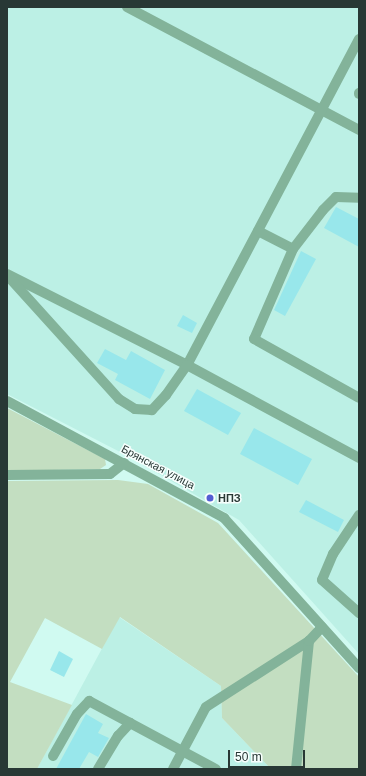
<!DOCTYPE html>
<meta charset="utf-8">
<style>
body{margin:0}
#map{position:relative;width:366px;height:776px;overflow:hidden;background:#d0faf1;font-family:Helvetica,sans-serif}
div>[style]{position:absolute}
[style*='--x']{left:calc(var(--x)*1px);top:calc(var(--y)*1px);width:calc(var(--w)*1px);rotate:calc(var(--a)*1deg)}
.built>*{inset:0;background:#bcf0e5}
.green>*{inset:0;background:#c3dec1}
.building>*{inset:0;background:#98e7eb}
.minor>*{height:10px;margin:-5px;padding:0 5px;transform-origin:5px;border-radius:5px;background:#83b39a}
.dots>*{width:11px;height:11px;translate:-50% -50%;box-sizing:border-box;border:2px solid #f7fffd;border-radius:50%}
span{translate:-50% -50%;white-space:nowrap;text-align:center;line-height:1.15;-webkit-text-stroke:3px #f7fffd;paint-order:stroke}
.street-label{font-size:11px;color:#283835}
.poi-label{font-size:11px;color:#283835;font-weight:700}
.left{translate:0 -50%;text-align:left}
.frame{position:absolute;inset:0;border:8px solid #283835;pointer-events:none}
.scale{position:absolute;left:228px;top:750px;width:77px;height:18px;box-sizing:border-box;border:2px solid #283835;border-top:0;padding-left:5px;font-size:12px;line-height:14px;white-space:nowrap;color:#283835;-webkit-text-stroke:3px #f7fffd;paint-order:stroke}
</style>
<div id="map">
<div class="built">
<i style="clip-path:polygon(7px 7px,359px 7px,359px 654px,239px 520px,126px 455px,7px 394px)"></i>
<i style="clip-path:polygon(119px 617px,221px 686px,222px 718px,271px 769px,37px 769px)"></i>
</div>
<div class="green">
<i style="clip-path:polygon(7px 408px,105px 459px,106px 465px,100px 469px,7px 471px)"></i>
<i style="clip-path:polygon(118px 480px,148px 484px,218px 523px,359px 677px,359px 769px,271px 769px,222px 718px,221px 686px,120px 617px,102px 649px,45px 618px,10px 682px,72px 705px,37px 769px,7px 769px,7px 481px)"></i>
</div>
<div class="building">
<i style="clip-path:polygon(336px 207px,359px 219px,359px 247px,324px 228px)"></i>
<i style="clip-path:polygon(301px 251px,316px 259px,285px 316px,274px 310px)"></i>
<i style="clip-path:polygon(183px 315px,197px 323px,192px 333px,177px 326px)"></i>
<i style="clip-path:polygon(105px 349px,126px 360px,131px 351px,165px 370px,150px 399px,115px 380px,118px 374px,97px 363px)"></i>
<i style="clip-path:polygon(197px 389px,241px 413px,228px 435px,184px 411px)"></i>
<i style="clip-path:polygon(254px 428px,312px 459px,298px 485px,240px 454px)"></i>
<i style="clip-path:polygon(306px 500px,344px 520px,338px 532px,299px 512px)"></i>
<i style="clip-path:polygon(59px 651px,73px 659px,64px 677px,50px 670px)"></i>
<i style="clip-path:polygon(86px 714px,103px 724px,98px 733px,109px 738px,98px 757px,89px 752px,79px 769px,56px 769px)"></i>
</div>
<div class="minor">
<i style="--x:127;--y:7;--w:263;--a:27.9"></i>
<i style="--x:359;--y:39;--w:369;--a:117.8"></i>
<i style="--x:187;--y:365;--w:196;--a:28.4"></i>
<i style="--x:359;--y:93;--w:1;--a:90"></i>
<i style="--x:258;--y:231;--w:39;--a:27"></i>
<i style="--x:293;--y:249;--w:98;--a:113.4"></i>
<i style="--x:254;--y:339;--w:120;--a:29.3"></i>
<i style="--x:293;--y:249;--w:49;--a:-52.4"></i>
<i style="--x:323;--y:210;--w:18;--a:-45"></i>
<i style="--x:336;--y:197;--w:23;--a:2"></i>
<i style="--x:7;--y:274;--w:202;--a:26.8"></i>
<i style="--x:187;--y:365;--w:37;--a:125"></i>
<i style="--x:166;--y:395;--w:21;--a:133"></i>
<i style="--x:152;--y:410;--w:17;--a:-177"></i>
<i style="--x:135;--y:409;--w:19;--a:-148"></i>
<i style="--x:119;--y:399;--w:167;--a:-132.1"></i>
<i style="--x:7;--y:401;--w:247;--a:28.3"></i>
<i style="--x:224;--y:518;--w:202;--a:48"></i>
<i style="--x:7;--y:475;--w:103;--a:-0.6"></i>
<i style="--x:110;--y:474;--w:18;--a:-38"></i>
<i style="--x:359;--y:515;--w:47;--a:123.7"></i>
<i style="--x:333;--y:554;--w:28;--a:113"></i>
<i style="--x:322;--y:580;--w:50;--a:41.7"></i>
<i style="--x:53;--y:756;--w:48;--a:-60.3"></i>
<i style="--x:77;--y:714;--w:18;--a:-47"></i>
<i style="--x:89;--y:701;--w:144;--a:28.2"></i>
<i style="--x:98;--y:769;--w:39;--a:-59"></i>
<i style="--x:118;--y:736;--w:18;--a:-47"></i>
<i style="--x:173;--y:769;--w:70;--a:-62"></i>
<i style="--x:206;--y:707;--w:122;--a:-32.7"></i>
<i style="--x:296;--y:769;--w:129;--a:-84.2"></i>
<i style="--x:309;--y:641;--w:19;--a:-47"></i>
</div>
<div class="dots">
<i style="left:210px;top:498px;background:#545dd3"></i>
</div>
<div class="street-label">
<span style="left:158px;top:467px;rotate:28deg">Брянская улица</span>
</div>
<div class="poi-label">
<span class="left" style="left:218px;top:498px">НПЗ</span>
</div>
<div class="frame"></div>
<div class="scale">50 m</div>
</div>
